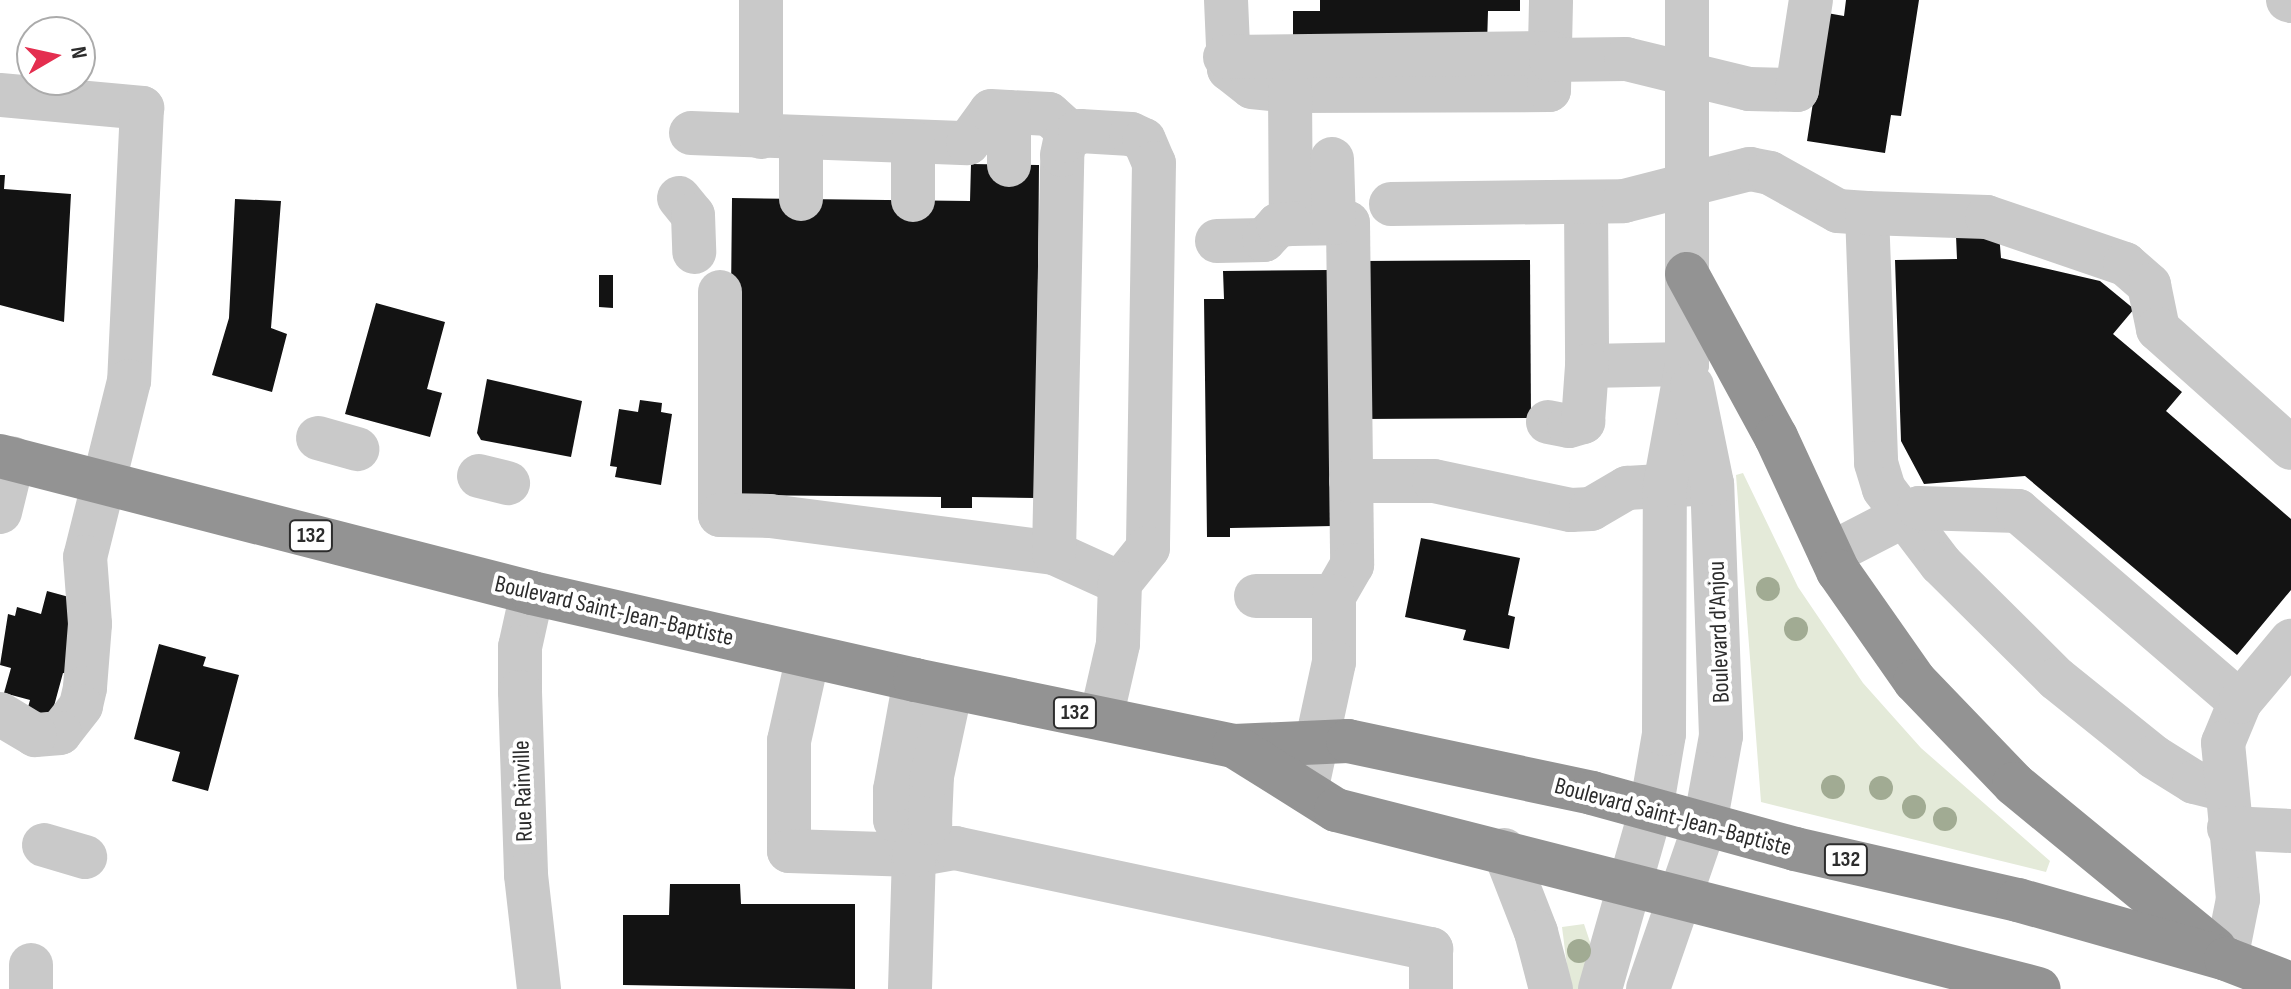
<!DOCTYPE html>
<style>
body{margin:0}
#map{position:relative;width:2291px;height:989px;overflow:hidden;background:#fff;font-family:"Sofia Sans Condensed",sans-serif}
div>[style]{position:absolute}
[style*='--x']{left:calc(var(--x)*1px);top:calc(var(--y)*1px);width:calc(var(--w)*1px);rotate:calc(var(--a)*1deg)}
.green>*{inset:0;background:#e4ead9}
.building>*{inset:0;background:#131313}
.minor>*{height:44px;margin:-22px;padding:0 22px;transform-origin:22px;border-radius:22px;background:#c9c9c9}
.highway>*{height:44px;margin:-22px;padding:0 22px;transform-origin:22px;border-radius:22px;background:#939393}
.trees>*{width:24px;height:24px;margin:-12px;border-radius:50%;background:#a1ab93}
span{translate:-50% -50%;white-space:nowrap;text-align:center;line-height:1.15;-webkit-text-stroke:8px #fff;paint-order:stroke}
.shield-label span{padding:2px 6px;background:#fff;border:2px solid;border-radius:6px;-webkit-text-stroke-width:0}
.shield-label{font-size:22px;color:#2c2c2c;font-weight:700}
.street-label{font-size:24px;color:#2c2c2c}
.north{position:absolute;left:16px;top:16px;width:80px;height:80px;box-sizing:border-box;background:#fff;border:2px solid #ababab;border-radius:50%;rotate:81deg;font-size:22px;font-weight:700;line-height:32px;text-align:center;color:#2c2c2c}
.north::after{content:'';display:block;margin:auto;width:28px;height:36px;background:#e42e4f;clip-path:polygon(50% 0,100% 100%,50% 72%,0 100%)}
</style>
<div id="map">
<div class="green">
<i style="clip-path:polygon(1743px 473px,1798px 587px,1863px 683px,1921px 748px,2050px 861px,2046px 872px,1761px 802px,1736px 475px)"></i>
<i style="clip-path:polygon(1584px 924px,1593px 951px,1582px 989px,1570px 989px,1562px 927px)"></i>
</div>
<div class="building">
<i style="clip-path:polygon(1320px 0,1520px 0,1520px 11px,1488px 11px,1487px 45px,1293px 43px,1293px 11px,1320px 11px)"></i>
<i style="clip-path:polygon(1846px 0,1919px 0,1901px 116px,1891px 115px,1885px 153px,1807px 141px,1827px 13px,1844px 16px)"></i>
<i style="clip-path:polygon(971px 164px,1039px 165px,1036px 498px,972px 497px,972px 508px,941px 508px,941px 497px,729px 495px,732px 198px,970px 201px)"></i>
<i style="clip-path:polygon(0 175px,5px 175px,4px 189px,71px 194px,64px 322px,0 305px)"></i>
<i style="clip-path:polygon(235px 199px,281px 201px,271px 328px,287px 334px,272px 392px,212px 375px,229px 318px)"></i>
<i style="clip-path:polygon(1999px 233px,2001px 258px,2100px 281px,2134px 309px,2113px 334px,2182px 392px,2166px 411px,2291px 519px,2291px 590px,2237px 655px,2025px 476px,1924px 484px,1901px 441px,1895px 260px,1957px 259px,1956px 236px)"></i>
<i style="clip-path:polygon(1530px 260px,1531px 418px,1363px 419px,1362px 261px)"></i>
<i style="clip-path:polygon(1330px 270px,1333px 526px,1230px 528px,1230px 537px,1207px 537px,1204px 299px,1224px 299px,1223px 271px)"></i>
<i style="clip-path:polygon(599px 275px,613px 275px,613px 308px,599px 307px)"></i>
<i style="clip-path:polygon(376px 303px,445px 322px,427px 389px,442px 393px,430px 437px,345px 414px)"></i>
<i style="clip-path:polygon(487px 379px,582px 401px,571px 457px,481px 440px,477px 433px)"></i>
<i style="clip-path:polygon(640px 400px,662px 403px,661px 412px,672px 414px,661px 485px,615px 477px,617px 467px,610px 466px,619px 409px,638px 412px)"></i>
<i style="clip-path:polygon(1421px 538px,1520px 558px,1508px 615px,1515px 617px,1509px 649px,1463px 640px,1466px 630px,1405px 617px)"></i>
<i style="clip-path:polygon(47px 591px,80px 600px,71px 674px,63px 673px,51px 717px,27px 711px,30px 700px,4px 693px,11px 668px,0 665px,8px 614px,15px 616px,17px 607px,41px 614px)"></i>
<i style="clip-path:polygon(159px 644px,206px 657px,203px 666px,239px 675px,208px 791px,172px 781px,180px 752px,134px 739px)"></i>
<i style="clip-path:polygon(670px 884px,740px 884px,741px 904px,855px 904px,855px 989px,623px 985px,623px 915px,669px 915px)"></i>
</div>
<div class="minor">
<i style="--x:1226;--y:0;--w:69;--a:87.5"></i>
<i style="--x:1229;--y:69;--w:29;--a:38"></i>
<i style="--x:1252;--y:87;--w:38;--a:6"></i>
<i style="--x:1290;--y:91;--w:259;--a:-0.2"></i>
<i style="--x:1549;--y:90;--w:90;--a:-88.7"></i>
<i style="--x:2288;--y:0;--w:3;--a:18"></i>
<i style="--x:1225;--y:57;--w:326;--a:-0.7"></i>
<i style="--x:1551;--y:60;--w:75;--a:-0.8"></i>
<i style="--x:1626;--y:59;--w:127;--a:13.7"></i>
<i style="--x:1749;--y:89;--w:48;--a:1.2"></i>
<i style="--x:1797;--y:90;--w:91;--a:-81.2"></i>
<i style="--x:1290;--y:91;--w:133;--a:89.6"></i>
<i style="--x:1291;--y:224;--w:57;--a:-1"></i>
<i style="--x:1348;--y:223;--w:342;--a:89.3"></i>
<i style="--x:1352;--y:565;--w:36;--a:120"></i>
<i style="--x:0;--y:95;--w:143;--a:5.2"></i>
<i style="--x:142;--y:108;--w:273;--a:92.7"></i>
<i style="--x:129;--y:381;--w:181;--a:104"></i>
<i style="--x:85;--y:557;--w:67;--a:85.7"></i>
<i style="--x:90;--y:624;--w:64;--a:94.5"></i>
<i style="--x:85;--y:688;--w:18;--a:103"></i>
<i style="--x:81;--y:706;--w:34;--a:128"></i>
<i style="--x:60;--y:733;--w:25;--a:175"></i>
<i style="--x:35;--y:735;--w:41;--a:-149"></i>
<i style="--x:691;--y:133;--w:277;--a:2.1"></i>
<i style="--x:968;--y:143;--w:39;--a:-54"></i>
<i style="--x:991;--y:111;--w:58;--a:3"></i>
<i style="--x:1049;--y:114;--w:30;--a:42"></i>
<i style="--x:761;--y:137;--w:137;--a:-90"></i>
<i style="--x:801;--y:138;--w:61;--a:90"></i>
<i style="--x:1332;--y:159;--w:64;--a:88.2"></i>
<i style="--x:1009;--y:165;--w:53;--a:-90"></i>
<i style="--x:679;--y:198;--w:22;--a:51"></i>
<i style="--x:693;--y:215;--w:37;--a:88"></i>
<i style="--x:913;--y:200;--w:58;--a:-90"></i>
<i style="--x:1586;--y:203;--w:163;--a:89.6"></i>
<i style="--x:1587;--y:366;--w:100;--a:-1.1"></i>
<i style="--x:1391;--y:204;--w:233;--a:-0.7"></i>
<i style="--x:1624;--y:201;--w:130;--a:-14.3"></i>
<i style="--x:1750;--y:169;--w:20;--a:11"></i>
<i style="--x:1770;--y:173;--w:78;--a:29.2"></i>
<i style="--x:1838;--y:211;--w:29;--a:4"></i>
<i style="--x:1867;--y:213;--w:250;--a:87.9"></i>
<i style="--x:1876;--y:463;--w:27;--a:73"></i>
<i style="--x:1884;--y:489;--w:94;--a:52.8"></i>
<i style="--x:1941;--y:564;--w:163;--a:44.8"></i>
<i style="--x:2057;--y:679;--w:124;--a:38.8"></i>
<i style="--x:2154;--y:757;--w:47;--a:32"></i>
<i style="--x:2194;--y:782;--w:32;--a:14"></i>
<i style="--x:1867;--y:213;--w:120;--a:1.9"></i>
<i style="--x:1987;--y:217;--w:146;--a:18.8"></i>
<i style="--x:2125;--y:264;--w:32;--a:41"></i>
<i style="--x:2149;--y:285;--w:45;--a:78.4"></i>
<i style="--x:2158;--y:329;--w:178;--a:41.8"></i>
<i style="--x:1217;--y:241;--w:47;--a:-1.2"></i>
<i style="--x:1264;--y:240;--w:21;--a:-47"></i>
<i style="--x:1278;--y:225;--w:13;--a:-4"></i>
<i style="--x:720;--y:292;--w:223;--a:90"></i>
<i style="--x:720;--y:515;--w:50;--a:1.1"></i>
<i style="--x:770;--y:516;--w:286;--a:7.4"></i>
<i style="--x:1054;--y:553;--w:72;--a:24.4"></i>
<i style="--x:1548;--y:422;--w:21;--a:11"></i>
<i style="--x:1569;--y:426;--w:15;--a:-16"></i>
<i style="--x:1583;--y:422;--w:56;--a:-85.9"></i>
<i style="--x:318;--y:438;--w:41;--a:15.8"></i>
<i style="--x:479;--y:476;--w:30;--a:14"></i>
<i style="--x:1351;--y:481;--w:83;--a:0"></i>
<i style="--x:1434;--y:481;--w:140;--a:12"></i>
<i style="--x:1571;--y:510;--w:20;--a:-3"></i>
<i style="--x:1591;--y:509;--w:42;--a:-30.3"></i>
<i style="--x:1627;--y:488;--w:67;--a:-3.4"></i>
<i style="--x:0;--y:512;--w:55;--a:-76.2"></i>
<i style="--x:1054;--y:553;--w:398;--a:-88.8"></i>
<i style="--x:1062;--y:155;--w:14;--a:-78"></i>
<i style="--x:1065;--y:141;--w:18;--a:-34"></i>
<i style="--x:1080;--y:131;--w:51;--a:3.4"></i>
<i style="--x:1131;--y:134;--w:14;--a:25"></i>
<i style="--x:1144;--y:140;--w:25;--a:67"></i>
<i style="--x:1154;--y:163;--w:385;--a:90.9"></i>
<i style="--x:1148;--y:548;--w:45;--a:128.7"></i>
<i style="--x:1120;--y:583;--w:61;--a:91.9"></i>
<i style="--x:1118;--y:644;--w:76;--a:102.9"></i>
<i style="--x:1830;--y:554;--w:100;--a:-27.3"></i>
<i style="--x:1919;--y:508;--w:99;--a:1.7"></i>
<i style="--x:2018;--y:511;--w:293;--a:40.7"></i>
<i style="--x:2240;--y:702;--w:44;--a:112.5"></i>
<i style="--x:2223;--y:743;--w:157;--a:84.5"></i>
<i style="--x:2238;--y:899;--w:61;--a:101.3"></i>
<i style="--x:532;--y:593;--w:55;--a:102.5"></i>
<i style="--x:520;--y:647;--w:45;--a:90"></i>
<i style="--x:520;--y:692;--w:183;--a:88.1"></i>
<i style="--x:526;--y:875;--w:115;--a:83.5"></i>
<i style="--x:1256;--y:596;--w:78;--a:0"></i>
<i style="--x:1334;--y:596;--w:66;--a:90"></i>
<i style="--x:1334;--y:662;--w:132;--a:102.2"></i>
<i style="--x:808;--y:656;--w:87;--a:102.6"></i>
<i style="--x:789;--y:741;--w:110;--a:90"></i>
<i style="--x:789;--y:851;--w:125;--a:1.8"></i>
<i style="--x:914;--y:855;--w:42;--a:-9.7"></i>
<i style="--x:955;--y:848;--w:487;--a:12"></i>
<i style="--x:1431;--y:949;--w:40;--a:90"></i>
<i style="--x:2240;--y:702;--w:80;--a:-50.1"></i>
<i style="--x:2229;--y:828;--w:62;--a:2.8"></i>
<i style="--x:44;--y:845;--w:43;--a:16.3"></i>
<i style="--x:1504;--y:850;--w:88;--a:68.7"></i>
<i style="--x:1536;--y:932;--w:59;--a:75.3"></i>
<i style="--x:914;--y:855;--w:40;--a:-118"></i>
<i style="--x:895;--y:820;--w:30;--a:-90"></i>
<i style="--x:895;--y:790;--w:112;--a:-79.7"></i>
<i style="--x:31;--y:965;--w:24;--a:90"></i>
<i style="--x:910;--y:989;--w:134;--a:-88.3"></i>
<i style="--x:914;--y:855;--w:36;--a:-63"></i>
<i style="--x:930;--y:823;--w:47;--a:-87.6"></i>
<i style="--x:932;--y:776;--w:90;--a:-77.8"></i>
<i style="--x:1600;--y:989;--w:186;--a:-74.1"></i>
<i style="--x:1651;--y:810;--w:77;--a:-80.3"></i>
<i style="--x:1664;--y:734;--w:249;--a:-89.8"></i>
<i style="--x:1665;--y:485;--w:123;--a:-79.7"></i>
<i style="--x:1687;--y:364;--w:364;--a:-90"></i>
<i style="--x:1648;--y:989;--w:175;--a:-70.9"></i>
<i style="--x:1705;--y:824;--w:89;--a:-79.7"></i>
<i style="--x:1721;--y:736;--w:252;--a:-92"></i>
<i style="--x:1712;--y:484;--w:100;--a:-101.5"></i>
</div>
<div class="highway">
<i style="--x:1687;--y:274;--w:186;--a:61.4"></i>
<i style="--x:1776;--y:437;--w:148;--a:65.2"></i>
<i style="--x:1838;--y:571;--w:134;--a:55"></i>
<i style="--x:1915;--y:681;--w:143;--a:46.1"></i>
<i style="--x:2014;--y:784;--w:260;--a:39.4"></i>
<i style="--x:0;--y:456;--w:549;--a:14.44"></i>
<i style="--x:532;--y:593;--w:393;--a:12.8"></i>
<i style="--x:915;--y:680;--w:326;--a:11.7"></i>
<i style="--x:1234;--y:746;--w:114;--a:-2.5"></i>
<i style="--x:1348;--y:741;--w:249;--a:12"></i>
<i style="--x:1592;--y:793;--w:211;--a:15.4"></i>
<i style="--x:1795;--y:849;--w:229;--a:12.9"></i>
<i style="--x:2018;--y:900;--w:216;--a:15.8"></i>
<i style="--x:2226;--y:959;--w:70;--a:21"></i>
<i style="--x:1234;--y:746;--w:120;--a:32.1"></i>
<i style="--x:1336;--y:810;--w:725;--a:14.29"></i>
</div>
<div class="trees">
<i style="left:1768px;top:589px"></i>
<i style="left:1796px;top:629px"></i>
<i style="left:1833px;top:787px"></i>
<i style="left:1881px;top:788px"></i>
<i style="left:1914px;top:807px"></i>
<i style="left:1945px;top:819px"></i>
<i style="left:1579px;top:951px"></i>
</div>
<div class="shield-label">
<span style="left:311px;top:536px">132</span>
<span style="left:1075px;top:713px">132</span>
<span style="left:1846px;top:860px">132</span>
</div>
<div class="street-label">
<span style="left:614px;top:611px;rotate:13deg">Boulevard Saint-Jean-Baptiste</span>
<span style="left:1719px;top:632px;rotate:-92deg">Boulevard d'Anjou</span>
<span style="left:523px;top:791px;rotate:-92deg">Rue Rainville</span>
<span style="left:1673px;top:817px;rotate:15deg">Boulevard Saint-Jean-Baptiste</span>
</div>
<div class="north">N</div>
</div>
